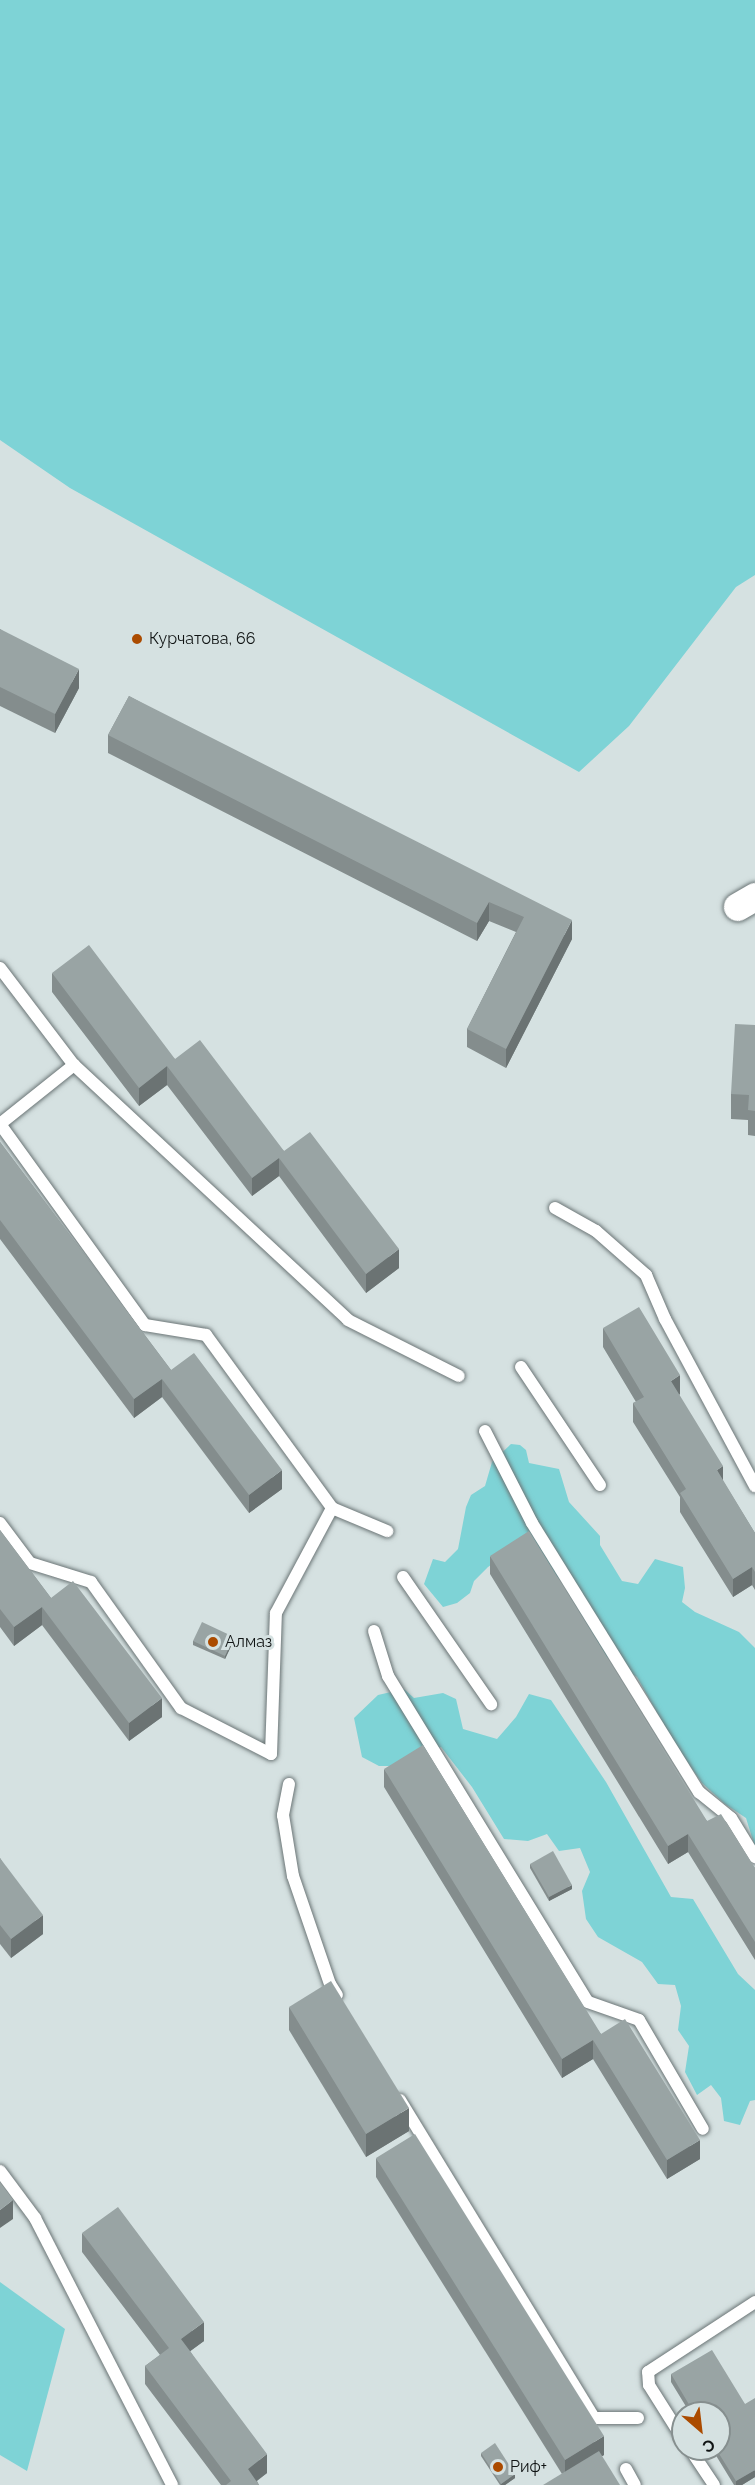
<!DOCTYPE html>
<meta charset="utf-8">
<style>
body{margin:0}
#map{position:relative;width:755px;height:2485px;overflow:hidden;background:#d5e1e1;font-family:Raleway,sans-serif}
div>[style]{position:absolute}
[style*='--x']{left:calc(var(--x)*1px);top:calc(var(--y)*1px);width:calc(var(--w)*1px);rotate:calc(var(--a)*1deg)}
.green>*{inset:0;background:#7ed3d6}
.roads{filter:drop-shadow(0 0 2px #6b7576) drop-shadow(0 0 2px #6b7576)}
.service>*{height:12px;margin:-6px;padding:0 6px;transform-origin:6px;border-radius:6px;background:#fff}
.tertiary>*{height:28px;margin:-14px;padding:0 14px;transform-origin:14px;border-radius:14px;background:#fff}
.wall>*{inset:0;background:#848d8d}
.shaded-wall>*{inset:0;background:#6b7373}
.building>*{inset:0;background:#99a4a4}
.dots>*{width:16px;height:16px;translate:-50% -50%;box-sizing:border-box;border:3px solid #d5e1e1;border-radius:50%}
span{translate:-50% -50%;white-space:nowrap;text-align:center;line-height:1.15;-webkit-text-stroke:6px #d5e1e1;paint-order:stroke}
.poi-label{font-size:16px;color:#101414}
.left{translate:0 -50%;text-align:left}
.north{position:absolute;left:671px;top:2401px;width:60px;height:60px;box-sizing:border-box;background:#d5e1e1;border:2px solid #868f8f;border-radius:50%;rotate:152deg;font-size:16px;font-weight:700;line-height:24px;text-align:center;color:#101414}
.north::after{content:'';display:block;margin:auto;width:21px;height:27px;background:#ab4b00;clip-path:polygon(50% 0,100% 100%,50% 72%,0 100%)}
</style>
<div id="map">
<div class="green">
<i style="clip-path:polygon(0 0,755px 0,755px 575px,736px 587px,629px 726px,579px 772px,70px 488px,0 440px)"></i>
<i style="clip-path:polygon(511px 1444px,520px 1445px,526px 1450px,529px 1463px,559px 1469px,569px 1502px,600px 1536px,600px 1545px,622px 1581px,638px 1584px,655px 1559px,683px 1567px,685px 1588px,682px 1602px,695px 1612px,739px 1632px,755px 1648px,755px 1847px,746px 1818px,725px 1804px,702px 1783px,674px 1743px,637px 1677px,607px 1657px,561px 1581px,540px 1558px,510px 1552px,488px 1567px,474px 1581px,470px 1593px,457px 1603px,443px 1607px,424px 1584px,433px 1559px,445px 1562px,458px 1549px,466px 1507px,471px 1495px,485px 1486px,492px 1462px)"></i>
<i style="clip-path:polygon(404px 1689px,414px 1698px,443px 1693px,456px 1699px,463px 1729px,497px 1739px,516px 1717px,529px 1694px,551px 1700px,606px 1782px,671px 1897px,693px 1899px,738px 1974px,755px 1990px,755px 2100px,750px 2101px,740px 2125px,724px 2121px,721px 2098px,711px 2085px,697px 2095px,685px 2072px,689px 2046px,678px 2030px,681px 2006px,675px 1985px,658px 1984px,642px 1962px,598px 1937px,586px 1919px,582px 1891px,590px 1872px,580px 1848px,559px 1851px,547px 1834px,528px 1841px,504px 1839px,472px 1787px,441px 1747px,391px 1766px,379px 1766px,362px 1757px,354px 1718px,378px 1695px)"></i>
<i style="clip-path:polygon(0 2282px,65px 2329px,27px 2471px,0 2455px)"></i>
</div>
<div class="roads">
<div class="service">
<i style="--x:0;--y:968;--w:122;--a:52.7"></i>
<i style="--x:0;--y:1124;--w:95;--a:-38.6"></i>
<i style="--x:74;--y:1065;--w:374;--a:42.9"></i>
<i style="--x:348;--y:1320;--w:124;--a:26.8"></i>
<i style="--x:0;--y:1124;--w:248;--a:54.2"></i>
<i style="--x:145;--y:1325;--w:62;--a:9.3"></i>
<i style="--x:206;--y:1335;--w:214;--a:53.9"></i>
<i style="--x:332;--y:1508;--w:60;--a:22.7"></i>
<i style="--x:555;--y:1208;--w:47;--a:29.3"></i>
<i style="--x:596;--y:1231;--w:67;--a:41.3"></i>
<i style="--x:646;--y:1275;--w:48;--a:66.6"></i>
<i style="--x:665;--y:1319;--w:190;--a:61.7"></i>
<i style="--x:521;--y:1367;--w:142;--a:56.2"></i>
<i style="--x:485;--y:1431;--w:103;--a:62.9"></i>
<i style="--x:532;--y:1523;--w:317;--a:58.2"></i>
<i style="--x:699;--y:1792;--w:41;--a:39.1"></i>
<i style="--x:731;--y:1818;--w:46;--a:58.4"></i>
<i style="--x:0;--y:1523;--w:50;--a:53.1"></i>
<i style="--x:30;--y:1563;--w:64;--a:17.3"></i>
<i style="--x:91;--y:1582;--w:155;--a:54.5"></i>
<i style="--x:181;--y:1708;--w:101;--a:27.1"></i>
<i style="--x:271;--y:1754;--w:141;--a:-88"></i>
<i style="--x:276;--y:1613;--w:119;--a:-61.9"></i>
<i style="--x:403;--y:1577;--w:155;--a:55.3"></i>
<i style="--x:374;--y:1631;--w:47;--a:72.7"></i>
<i style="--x:388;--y:1676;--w:382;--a:58.5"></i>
<i style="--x:588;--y:2002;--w:54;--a:19.4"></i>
<i style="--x:639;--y:2020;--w:126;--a:59.6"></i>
<i style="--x:289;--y:1784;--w:32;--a:101"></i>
<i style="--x:283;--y:1815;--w:62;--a:80.7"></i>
<i style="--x:293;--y:1876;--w:114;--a:71.1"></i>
<i style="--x:330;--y:1984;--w:13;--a:58"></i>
<i style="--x:400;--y:2100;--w:373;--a:58.6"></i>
<i style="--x:594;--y:2418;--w:44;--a:0"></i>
<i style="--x:0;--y:2171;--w:59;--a:53.3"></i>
<i style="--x:35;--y:2218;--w:300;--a:62.8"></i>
<i style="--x:683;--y:2439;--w:64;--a:-122.2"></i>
<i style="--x:649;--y:2385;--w:13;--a:-94"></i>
<i style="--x:648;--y:2372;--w:128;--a:-33.2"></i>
<i style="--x:690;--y:2449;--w:43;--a:56.3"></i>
<i style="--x:626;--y:2469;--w:18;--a:61"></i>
</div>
<div class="tertiary">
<i style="--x:738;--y:907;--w:20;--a:-30"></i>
</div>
</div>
<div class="wall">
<i style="clip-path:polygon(0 629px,79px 688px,55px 733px,0 706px)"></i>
<i style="clip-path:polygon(129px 696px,572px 939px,506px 1068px,467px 1047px,467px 1029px,516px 932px,489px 921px,477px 941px,108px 753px,108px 735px)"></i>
<i style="clip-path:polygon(52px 973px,175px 1059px,284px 1151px,399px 1268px,366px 1293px,279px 1176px,252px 1196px,167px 1085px,139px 1106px,52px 992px)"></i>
<i style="clip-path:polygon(755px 1025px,755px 1136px,748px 1135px,748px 1120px,731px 1119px,731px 1094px)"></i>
<i style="clip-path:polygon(0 1142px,171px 1370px,282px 1489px,249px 1513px,162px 1397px,134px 1418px,0 1239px)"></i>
<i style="clip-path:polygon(603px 1328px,680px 1394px,679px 1395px,723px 1481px,755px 1533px,755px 1590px,752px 1585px,733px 1597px,680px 1512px,680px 1497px,633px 1422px,633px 1403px,636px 1402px,603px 1347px)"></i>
<i style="clip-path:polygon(0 1530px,51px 1598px,162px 1717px,129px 1741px,42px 1625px,14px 1646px,0 1627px)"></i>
<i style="clip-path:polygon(490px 1556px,707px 1821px,755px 1868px,755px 1960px,688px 1852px,668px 1864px,490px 1574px)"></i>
<i style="clip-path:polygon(234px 1640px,225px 1659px,193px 1645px,193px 1641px)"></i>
<i style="clip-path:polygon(384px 1769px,601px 2034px,700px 2159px,667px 2179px,593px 2059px,562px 2078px,384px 1787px)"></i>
<i style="clip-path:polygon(0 1858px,43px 1934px,11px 1958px,0 1944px)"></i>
<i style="clip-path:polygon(530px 1864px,572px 1889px,549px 1901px,530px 1868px)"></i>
<i style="clip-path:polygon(289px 2007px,409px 2131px,366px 2157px,289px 2030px)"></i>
<i style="clip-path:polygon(376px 2158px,604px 2455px,562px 2474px,376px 2177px)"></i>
<i style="clip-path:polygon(82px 2233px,204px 2341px,190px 2351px,267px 2473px,257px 2481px,259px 2485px,221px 2485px,145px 2384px,145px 2366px,160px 2355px,82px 2252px)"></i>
<i style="clip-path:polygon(671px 2374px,745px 2404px,755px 2477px,742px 2485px,734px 2485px,712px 2449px,719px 2449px,719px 2413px,690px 2413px,671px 2382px)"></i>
<i style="clip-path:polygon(481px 2453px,515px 2478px,505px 2485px,500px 2485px,481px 2456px)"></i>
</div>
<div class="shaded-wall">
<i style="clip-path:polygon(79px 669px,79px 688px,55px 733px,55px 714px)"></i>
<i style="clip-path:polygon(489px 902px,489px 921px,477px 941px,477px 923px)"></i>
<i style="clip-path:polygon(572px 920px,572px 939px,506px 1068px,506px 1049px)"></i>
<i style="clip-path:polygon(167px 1066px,167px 1085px,139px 1106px,139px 1088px)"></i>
<i style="clip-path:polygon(279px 1158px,279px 1176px,252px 1196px,252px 1178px)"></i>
<i style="clip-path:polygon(399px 1249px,399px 1268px,366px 1293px,366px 1274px)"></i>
<i style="clip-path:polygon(680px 1375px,680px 1394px,671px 1400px,671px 1381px)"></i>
<i style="clip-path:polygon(162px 1379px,162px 1397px,134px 1418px,134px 1399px)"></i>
<i style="clip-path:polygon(723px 1466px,723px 1485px,717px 1470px)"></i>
<i style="clip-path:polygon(282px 1470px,282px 1489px,249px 1513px,249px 1495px)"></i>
<i style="clip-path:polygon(752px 1567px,752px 1585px,733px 1597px,733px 1579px)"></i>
<i style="clip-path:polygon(42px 1607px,42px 1625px,14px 1646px,14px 1627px)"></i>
<i style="clip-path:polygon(234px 1637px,234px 1640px,225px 1659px,225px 1656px)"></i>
<i style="clip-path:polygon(162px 1698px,162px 1717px,129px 1741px,129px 1723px)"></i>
<i style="clip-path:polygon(688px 1834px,688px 1852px,668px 1864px,668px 1846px)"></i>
<i style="clip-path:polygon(572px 1885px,572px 1889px,549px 1901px,549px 1897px)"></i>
<i style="clip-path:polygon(43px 1915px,43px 1934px,11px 1958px,11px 1939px)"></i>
<i style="clip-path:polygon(593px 2040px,593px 2059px,562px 2078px,562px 2059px)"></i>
<i style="clip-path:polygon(409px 2108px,409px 2131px,366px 2157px,366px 2134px)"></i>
<i style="clip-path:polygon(700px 2140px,700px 2159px,667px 2179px,667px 2160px)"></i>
<i style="clip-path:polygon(13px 2200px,13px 2219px,0 2228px,0 2210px)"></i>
<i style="clip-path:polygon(204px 2322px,204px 2341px,181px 2358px,181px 2339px)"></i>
<i style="clip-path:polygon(604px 2436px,604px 2455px,565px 2479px,565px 2460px)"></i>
<i style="clip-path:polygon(267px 2454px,267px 2473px,251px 2485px,248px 2469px)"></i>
<i style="clip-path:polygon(755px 2470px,755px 2477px,742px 2485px,736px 2485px,736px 2481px)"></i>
<i style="clip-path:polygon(515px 2474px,515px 2478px,505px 2485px,501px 2485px,501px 2484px)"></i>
</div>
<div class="building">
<i style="clip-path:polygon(0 629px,79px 669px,55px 714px,0 687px)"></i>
<i style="clip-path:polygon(129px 696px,572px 920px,506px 1049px,467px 1029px,524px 917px,489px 902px,477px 923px,108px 735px)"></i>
<i style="clip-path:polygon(89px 945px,175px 1059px,200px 1040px,284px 1151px,310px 1132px,399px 1249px,366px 1274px,279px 1158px,252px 1178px,167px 1066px,139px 1088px,52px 973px)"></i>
<i style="clip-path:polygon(735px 1024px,755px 1025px,755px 1111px,748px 1110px,749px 1095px,731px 1094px)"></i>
<i style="clip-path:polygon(0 1142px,171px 1370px,194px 1353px,282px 1470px,249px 1495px,162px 1379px,134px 1399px,0 1220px)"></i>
<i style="clip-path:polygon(639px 1307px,680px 1375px,671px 1381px,723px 1466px,717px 1470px,755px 1533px,755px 1572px,752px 1567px,733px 1579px,680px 1493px,686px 1489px,633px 1403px,644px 1397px,603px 1328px)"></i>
<i style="clip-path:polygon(0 1530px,51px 1598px,73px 1581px,162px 1698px,129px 1723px,42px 1607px,14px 1627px,0 1609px)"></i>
<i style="clip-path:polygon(529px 1531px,707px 1821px,721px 1814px,755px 1868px,755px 1942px,688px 1834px,668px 1846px,490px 1556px)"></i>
<i style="clip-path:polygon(202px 1622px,234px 1637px,225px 1656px,193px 1641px)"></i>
<i style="clip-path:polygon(423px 1745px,601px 2034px,625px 2019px,700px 2140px,667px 2160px,593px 2040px,562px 2059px,384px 1769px)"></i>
<i style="clip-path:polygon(553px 1851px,572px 1885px,549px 1897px,530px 1864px)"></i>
<i style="clip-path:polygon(0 1858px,43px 1915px,11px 1939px,0 1925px)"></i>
<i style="clip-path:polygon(331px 1981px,409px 2108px,366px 2134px,289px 2007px)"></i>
<i style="clip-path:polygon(415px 2134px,604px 2436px,565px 2460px,376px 2158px)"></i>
<i style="clip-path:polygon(0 2183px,13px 2200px,0 2210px)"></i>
<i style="clip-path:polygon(118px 2207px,204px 2322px,181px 2339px,267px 2454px,248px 2469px,259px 2485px,226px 2485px,231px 2481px,145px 2366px,169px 2348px,82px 2233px)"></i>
<i style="clip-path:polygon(712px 2350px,745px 2404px,755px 2398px,755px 2470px,736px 2481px,716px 2449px,719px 2449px,719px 2413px,694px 2413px,671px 2374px)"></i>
<i style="clip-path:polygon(495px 2443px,515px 2474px,501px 2484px,481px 2453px)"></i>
<i style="clip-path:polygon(599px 2451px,620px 2485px,543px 2485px)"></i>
</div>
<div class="dots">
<i style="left:137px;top:639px;background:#ab4b00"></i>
<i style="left:213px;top:1642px;background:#ab4b00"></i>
<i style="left:498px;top:2467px;background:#ab4b00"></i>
</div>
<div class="poi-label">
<span class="left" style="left:149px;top:639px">Курчатова, 66</span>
<span class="left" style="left:225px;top:1642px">Алмаз</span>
<span class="left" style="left:510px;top:2467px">Риф+</span>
</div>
<div class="north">С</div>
</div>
